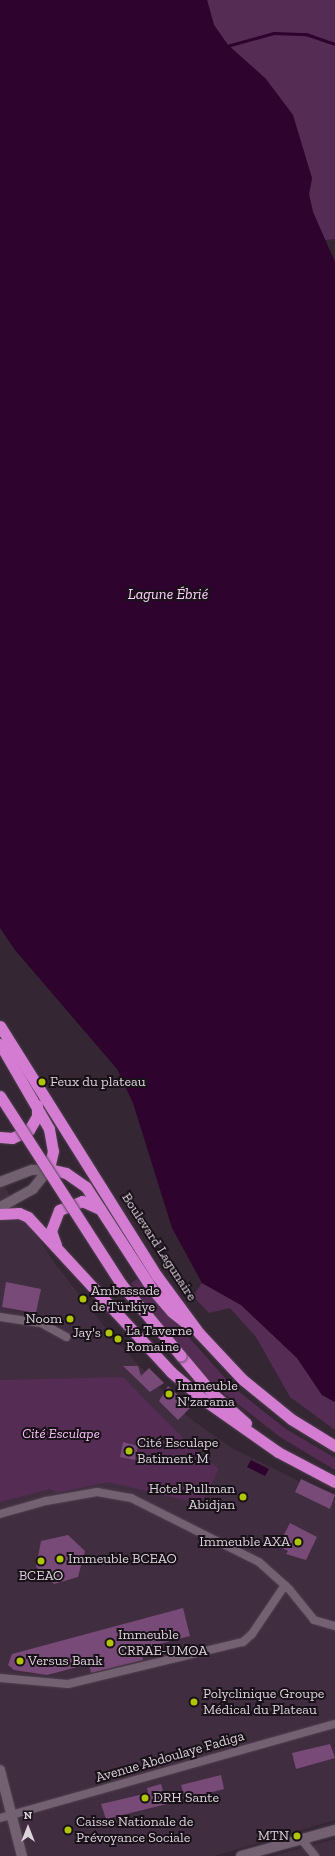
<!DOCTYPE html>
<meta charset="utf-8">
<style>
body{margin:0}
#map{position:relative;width:335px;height:1856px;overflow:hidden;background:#352634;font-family:"Zilla Slab",serif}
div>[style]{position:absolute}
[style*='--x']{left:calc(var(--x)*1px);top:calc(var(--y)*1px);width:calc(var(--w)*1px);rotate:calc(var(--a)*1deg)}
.built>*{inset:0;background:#412d40}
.green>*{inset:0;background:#542c54}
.water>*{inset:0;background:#2e032e}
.stream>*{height:2.5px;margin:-1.25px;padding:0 1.25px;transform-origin:1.25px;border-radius:1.25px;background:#2e032e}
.building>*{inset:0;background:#784a77}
.roads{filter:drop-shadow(0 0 1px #4e414e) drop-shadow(0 0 1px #4e414e)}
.minor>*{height:8px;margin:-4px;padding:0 4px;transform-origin:4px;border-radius:4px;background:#736172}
.tertiary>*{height:10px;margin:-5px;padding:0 5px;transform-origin:5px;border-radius:5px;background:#736172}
.trunk>*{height:11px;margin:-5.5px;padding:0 5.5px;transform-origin:5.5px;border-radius:5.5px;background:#d37cd2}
.bridges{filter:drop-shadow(0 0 1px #4e414e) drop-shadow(0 0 1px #4e414e)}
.trunk-bridge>*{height:11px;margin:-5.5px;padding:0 5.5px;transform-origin:5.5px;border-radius:5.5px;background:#d37cd2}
.dots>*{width:11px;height:11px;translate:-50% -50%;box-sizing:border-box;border:2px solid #181118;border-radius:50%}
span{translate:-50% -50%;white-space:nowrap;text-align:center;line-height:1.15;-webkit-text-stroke:4px #181118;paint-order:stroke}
.poi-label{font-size:14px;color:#ddd3dc}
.left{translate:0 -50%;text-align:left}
.right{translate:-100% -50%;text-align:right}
.street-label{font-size:14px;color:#ddd3dc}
.park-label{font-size:14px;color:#fbc1f9;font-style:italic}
.water-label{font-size:15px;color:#ffd3fd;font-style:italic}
.north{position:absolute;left:8px;top:1808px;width:40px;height:40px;-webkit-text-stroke:3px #181118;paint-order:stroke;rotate:0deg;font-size:11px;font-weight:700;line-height:16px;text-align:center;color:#ddd3dc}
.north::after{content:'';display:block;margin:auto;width:14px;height:18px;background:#ddd3dc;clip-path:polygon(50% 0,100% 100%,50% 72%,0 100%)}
</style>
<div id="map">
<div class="built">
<i style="clip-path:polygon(0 1180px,56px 1265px,115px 1340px,188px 1417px,230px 1447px,335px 1499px,335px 1820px,214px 1856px,0 1856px)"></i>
<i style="clip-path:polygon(335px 1839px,335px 1856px,272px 1856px,324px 1842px)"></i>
</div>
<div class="green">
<i style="clip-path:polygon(207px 0,335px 0,335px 239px,325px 240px,313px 212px,309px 194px,312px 178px,266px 79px,228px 45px,214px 25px)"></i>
<i style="clip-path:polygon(137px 1279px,233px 1387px,286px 1429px,335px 1458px,335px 1470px,280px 1437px,217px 1388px,184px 1354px,153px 1314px,131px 1283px)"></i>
<i style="clip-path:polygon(202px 1283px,241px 1305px,297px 1358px,322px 1395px,335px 1402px,335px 1430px,290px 1397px,256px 1337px,230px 1308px,209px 1313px,193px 1296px)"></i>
<i style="clip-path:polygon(123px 1377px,193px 1448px,219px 1469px,201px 1504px,108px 1482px,57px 1493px,50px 1489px,0 1502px,0 1380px)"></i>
</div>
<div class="water">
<i style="clip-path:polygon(0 0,207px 0,214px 25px,228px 45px,266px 79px,293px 115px,312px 178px,309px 194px,313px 212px,335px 262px,335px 1402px,322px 1395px,297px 1358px,241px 1305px,202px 1283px,172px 1228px,133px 1103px,117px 1069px,15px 950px,0 928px)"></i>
<i style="clip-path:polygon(251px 1460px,269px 1469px,265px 1476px,247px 1467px)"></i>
</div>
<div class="stream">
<i style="--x:227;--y:46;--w:49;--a:-15.5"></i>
<i style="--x:274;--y:33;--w:32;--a:2"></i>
<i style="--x:306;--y:34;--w:31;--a:19"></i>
</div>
<div class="building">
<i style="clip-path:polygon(6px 1282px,41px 1289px,36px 1313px,2px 1307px)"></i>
<i style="clip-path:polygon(123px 1366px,138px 1366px,141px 1376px,149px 1368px,164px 1383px,150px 1392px)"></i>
<i style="clip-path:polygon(168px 1386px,191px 1407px,178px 1420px,159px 1401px)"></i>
<i style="clip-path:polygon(123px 1442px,138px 1446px,135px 1460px,120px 1457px)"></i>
<i style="clip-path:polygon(301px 1479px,335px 1495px,330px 1509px,295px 1492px)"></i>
<i style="clip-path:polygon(290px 1523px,317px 1537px,306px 1560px,286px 1554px,288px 1551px,278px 1546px)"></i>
<i style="clip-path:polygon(68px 1535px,85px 1551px,78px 1577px,54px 1584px,36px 1567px,41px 1541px)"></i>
<i style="clip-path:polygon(183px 1608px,190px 1636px,140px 1649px,143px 1660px,91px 1673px,89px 1664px,47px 1675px,14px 1670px,8px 1665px,12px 1654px)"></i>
<i style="clip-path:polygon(330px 1744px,335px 1758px,296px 1769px,292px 1753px)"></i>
<i style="clip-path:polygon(221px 1775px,224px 1789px,185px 1799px,181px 1785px)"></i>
<i style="clip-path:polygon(161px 1784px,167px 1804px,106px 1819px,101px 1804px,148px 1793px,147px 1788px)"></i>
</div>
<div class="roads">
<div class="minor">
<i style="--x:0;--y:1317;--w:41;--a:8.3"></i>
<i style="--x:41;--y:1323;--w:29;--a:29"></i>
<i style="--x:0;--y:1514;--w:48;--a:-15.8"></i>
<i style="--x:46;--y:1501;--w:52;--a:-10"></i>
<i style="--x:97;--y:1492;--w:35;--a:10"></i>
<i style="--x:131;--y:1498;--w:143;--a:26.6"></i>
<i style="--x:259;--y:1562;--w:40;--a:42"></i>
<i style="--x:289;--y:1589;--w:40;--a:51"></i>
<i style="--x:314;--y:1620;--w:22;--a:16"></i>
<i style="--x:0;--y:1678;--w:68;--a:5"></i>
<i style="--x:68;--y:1684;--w:180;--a:-13.5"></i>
<i style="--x:243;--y:1642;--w:12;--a:-42"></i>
<i style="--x:252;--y:1634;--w:59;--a:-56"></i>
<i style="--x:0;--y:1818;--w:348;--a:-15.7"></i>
<i style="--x:302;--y:1840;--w:21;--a:51"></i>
</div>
<div class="tertiary">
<i style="--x:0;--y:1182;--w:34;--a:-21"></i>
<i style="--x:32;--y:1170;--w:17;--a:-3"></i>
<i style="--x:49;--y:1169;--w:26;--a:129"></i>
<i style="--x:33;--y:1189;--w:38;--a:151"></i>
<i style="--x:0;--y:1770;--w:89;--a:75.7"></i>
<i style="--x:241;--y:1856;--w:98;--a:-15.5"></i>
</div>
<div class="trunk">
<i style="--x:0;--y:1026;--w:295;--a:57.9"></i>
<i style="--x:157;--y:1276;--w:71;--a:53.6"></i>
<i style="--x:199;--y:1333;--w:63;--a:46.9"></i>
<i style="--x:242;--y:1379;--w:63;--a:39.2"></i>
<i style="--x:291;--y:1419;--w:52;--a:31.5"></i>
<i style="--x:0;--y:1044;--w:98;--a:60"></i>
<i style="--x:49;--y:1129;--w:22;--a:80"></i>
<i style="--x:53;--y:1151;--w:18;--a:103"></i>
<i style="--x:49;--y:1169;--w:17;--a:13"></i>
<i style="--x:66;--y:1173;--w:24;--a:35"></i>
<i style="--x:86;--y:1187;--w:121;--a:57.1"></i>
<i style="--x:152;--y:1289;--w:30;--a:49"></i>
<i style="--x:172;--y:1312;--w:22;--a:39"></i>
<i style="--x:0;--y:1137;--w:12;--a:5"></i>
<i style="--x:12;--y:1138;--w:19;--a:-25"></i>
<i style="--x:29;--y:1130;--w:16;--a:-60"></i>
<i style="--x:37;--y:1116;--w:11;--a:-90"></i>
<i style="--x:0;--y:1214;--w:19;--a:-3"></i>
<i style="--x:19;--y:1213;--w:10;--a:24"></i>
<i style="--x:28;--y:1217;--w:211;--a:47.3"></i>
<i style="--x:171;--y:1372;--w:43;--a:40.3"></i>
<i style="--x:204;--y:1400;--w:90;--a:35.1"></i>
<i style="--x:278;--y:1452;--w:64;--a:27.8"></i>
<i style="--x:56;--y:1245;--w:15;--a:-110"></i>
<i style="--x:51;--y:1231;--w:22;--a:-69"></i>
<i style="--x:59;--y:1210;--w:25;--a:-21"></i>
<i style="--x:82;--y:1201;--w:20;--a:24"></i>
<i style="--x:181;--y:1356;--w:50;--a:49.9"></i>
<i style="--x:213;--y:1394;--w:44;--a:41.3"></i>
</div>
</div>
<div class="bridges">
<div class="trunk-bridge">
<i style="--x:0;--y:1096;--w:225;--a:57.2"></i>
<i style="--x:122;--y:1285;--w:92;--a:50.3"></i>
</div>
</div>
<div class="dots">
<i style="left:42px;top:1082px;background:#afc506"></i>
<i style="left:83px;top:1299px;background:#afc506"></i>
<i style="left:70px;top:1319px;background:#afc506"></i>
<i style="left:109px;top:1333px;background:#afc506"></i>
<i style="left:118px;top:1339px;background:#afc506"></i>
<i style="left:169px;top:1394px;background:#afc506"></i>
<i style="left:129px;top:1451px;background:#afc506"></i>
<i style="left:243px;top:1497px;background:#afc506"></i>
<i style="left:298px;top:1542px;background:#afc506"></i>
<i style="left:60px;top:1559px;background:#afc506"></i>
<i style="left:41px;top:1561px;background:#afc506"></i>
<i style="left:110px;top:1643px;background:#afc506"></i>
<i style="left:20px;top:1661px;background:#afc506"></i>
<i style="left:194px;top:1702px;background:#afc506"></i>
<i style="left:145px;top:1798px;background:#afc506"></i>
<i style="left:68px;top:1830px;background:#afc506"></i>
<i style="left:297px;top:1836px;background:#afc506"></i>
</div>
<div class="poi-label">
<span class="left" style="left:50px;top:1082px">Feux du plateau</span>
<span class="left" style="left:91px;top:1299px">Ambassade<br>de Türkiye</span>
<span class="right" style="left:62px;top:1319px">Noom</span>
<span class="left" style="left:126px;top:1339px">La Taverne<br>Romaine</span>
<span class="right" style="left:101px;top:1333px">Jay's</span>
<span class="left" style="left:177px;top:1394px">Immeuble<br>N'zarama</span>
<span class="left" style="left:137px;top:1451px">Cité Esculape<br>Batiment M</span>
<span class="right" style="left:235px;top:1497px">Hotel Pullman<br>Abidjan</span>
<span class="right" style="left:290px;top:1542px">Immeuble AXA</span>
<span class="left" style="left:68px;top:1559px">Immeuble BCEAO</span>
<span style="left:41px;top:1576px">BCEAO</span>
<span class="left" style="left:118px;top:1643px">Immeuble<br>CRRAE-UMOA</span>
<span class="left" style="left:28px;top:1661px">Versus Bank</span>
<span class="left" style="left:203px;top:1702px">Polyclinique Groupe<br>Médical du Plateau</span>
<span class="left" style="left:153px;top:1798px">DRH Sante</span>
<span class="left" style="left:76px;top:1830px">Caisse Nationale de<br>Prévoyance Sociale</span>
<span class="right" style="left:289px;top:1836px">MTN</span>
</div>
<div class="street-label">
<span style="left:159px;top:1247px;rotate:57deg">Boulevard Lagunaire</span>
<span style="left:170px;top:1757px;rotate:-16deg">Avenue Abdoulaye Fadiga</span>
</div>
<div class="park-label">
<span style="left:61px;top:1434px">Cité Esculape</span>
</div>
<div class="water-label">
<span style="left:168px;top:595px">Lagune Ébrié</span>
</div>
<div class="north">N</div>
</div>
